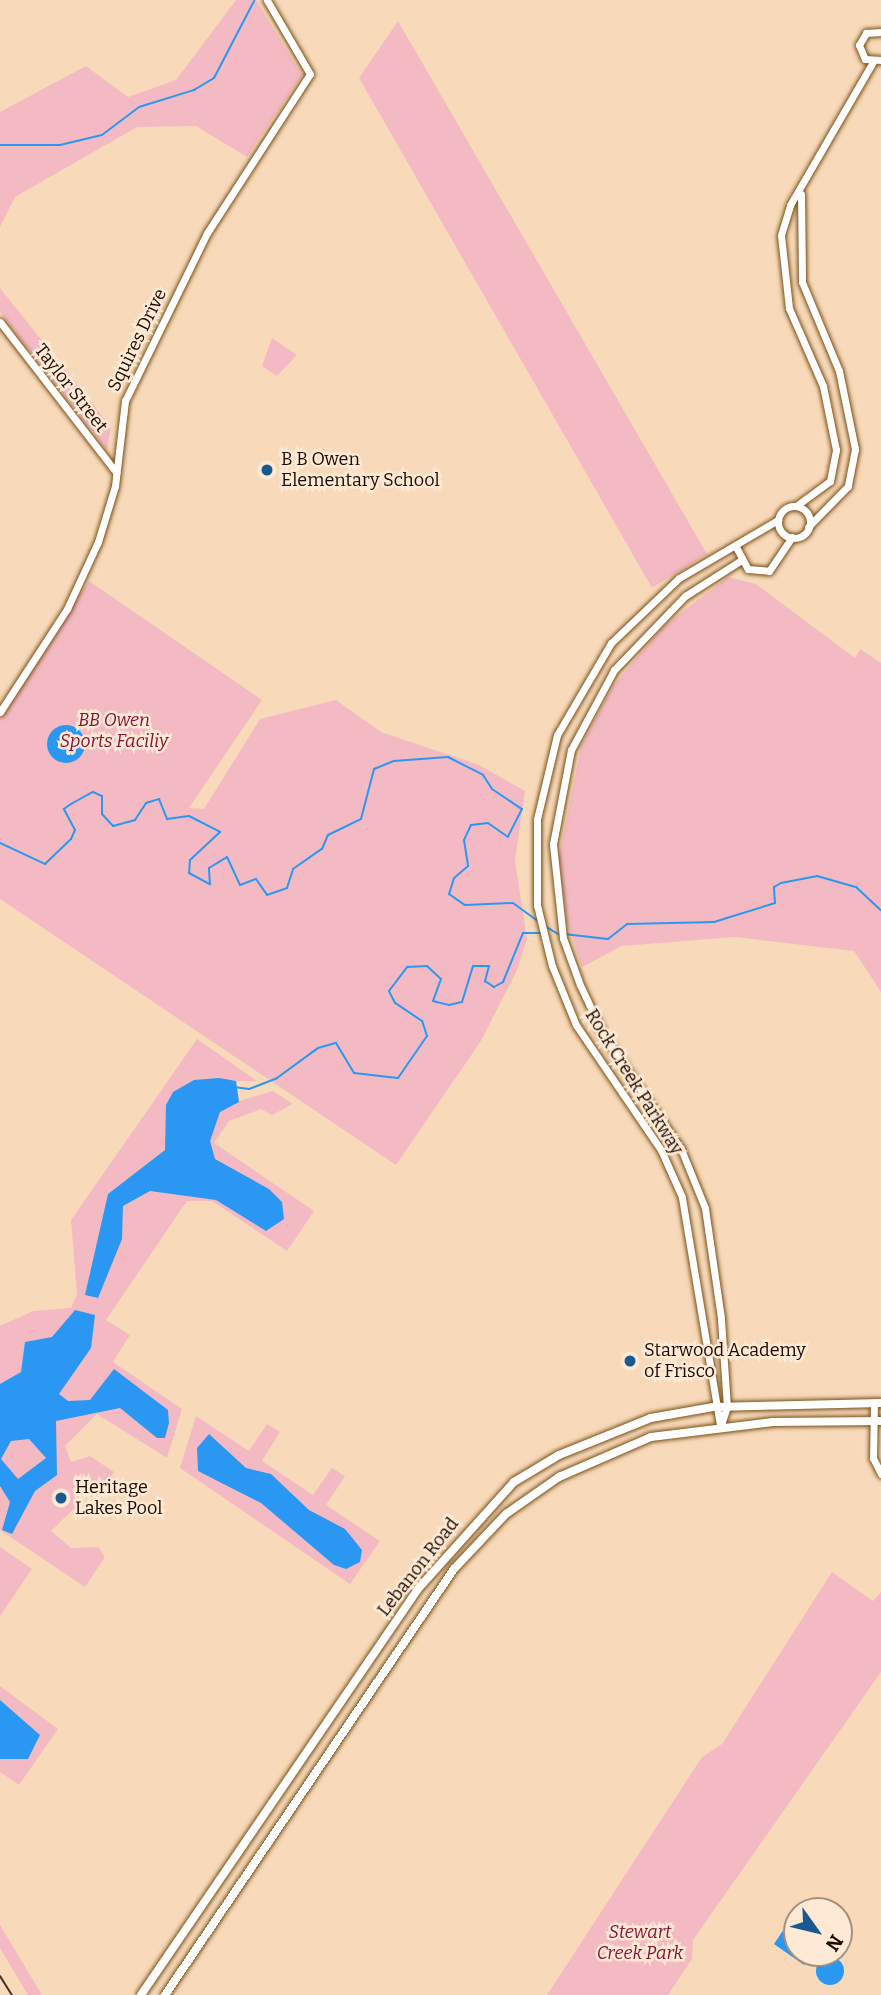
<!DOCTYPE html>
<style>
body{margin:0}
#map{position:relative;width:881px;height:1995px;overflow:hidden;background:#f8daba;font-family:Bitter,serif}
div>[style]{position:absolute}
[style*='--x']{left:calc(var(--x)*1px);top:calc(var(--y)*1px);width:calc(var(--w)*1px);rotate:calc(var(--a)*1deg)}
.green>*{inset:0;background:#f4bac3}
.water>*{inset:0;background:#2a98f2}
.round{border-radius:50%}
.stream>*{height:2px;margin:-1px;padding:0 1px;transform-origin:1px;border-radius:1px;background:#2a98f2}
.roads{filter:drop-shadow(0 0 2px #7b5018) drop-shadow(0 0 2px #7b5018)}
.tertiary>*{height:7px;margin:-3.5px;padding:0 3.5px;transform-origin:3.5px;border-radius:3.5px;background:#fff}
.tertiary>.ring{margin:-3.5px;padding:0;box-sizing:content-box;background:none;border:7px solid #fff;border-radius:50%}
.secondary>*{height:8px;margin:-4px;padding:0 4px;transform-origin:4px;border-radius:4px;background:#fff}
.rail>*{height:2px;margin:-1px;padding:0 1px;transform-origin:1px;border-radius:1px;background:#433022}
.dots>*{width:19px;height:19px;translate:-50% -50%;box-sizing:border-box;border:4px solid #fde9d4;border-radius:50%}
span{translate:-50% -50%;white-space:nowrap;text-align:center;line-height:1.15;-webkit-text-stroke:5px #fde9d4;paint-order:stroke}
.street-label{font-size:18px;color:#1b0a00}
.poi-label{font-size:18px;color:#1b0a00}
.left{translate:0 -50%;text-align:left}
.park-label{font-size:18px;color:#8b103a;font-style:italic}
.north{position:absolute;left:783px;top:1897px;width:70px;height:70px;box-sizing:border-box;background:#fde9d4;border:2px solid #a3907f;border-radius:50%;rotate:124deg;font-size:19px;font-weight:700;line-height:28px;text-align:center;color:#1b0a00}
.north::after{content:'';display:block;margin:auto;width:24px;height:32px;background:#19598f;clip-path:polygon(50% 0,100% 100%,50% 72%,0 100%)}
</style>
<div id="map">
<div class="green">
<i style="clip-path:polygon(236px 0,256px 0,302px 75px,247px 157px,196px 126px,137px 127px,15px 197px,0 227px,0 112px,86px 66px,128px 97px,176px 80px)"></i>
<i style="clip-path:polygon(398px 21px,707px 554px,652px 588px,359px 78px)"></i>
<i style="clip-path:polygon(0 288px,111px 427px,107px 450px,0 312px)"></i>
<i style="clip-path:polygon(272px 338px,297px 355px,277px 376px,262px 366px)"></i>
<i style="clip-path:polygon(728px 577px,756px 584px,855px 658px,860px 649px,881px 663px,881px 992px,854px 951px,735px 937px,622px 946px,582px 967px,567px 922px,559px 856px,581px 747px,613px 686px,664px 626px)"></i>
<i style="clip-path:polygon(89px 581px,262px 700px,189px 808px,204px 809px,260px 719px,336px 700px,381px 732px,479px 765px,525px 791px,515px 861px,527px 939px,517px 970px,481px 1041px,396px 1165px,0 899px,0 717px)"></i>
<i style="clip-path:polygon(197px 1039px,257px 1081px,236px 1081px,239px 1101px,273px 1091px,293px 1104px,272px 1115px,261px 1109px,229px 1121px,214px 1143px,314px 1211px,287px 1251px,212px 1201px,187px 1201px,106px 1320px,130px 1335px,113px 1362px,182px 1409px,167px 1458px,97px 1414px,65px 1446px,71px 1462px,90px 1456px,114px 1472px,99px 1495px,82px 1489px,81px 1502px,51px 1531px,71px 1548px,98px 1547px,105px 1557px,85px 1587px,0 1530px,0 1326px,33px 1311px,71px 1308px,77px 1294px,71px 1220px)"></i>
<i style="clip-path:polygon(196px 1416px,249px 1451px,267px 1424px,280px 1432px,262px 1461px,313px 1495px,332px 1468px,345px 1476px,326px 1505px,380px 1541px,350px 1584px,180px 1468px)"></i>
<i style="clip-path:polygon(0 1547px,32px 1569px,0 1616px)"></i>
<i style="clip-path:polygon(832px 1572px,873px 1601px,881px 1592px,881px 1672px,693px 1940px,692px 1959px,668px 1995px,547px 1995px,702px 1757px,722px 1744px)"></i>
<i style="clip-path:polygon(0 1686px,58px 1729px,19px 1785px,0 1772px)"></i>
<i style="clip-path:polygon(0 1925px,42px 1995px,28px 1995px,0 1948px)"></i>
</div>
<div class="water">
<i class="round" style="left:47px;top:725px;width:38px;height:38px"></i>
<i style="clip-path:polygon(219px 1078px,236px 1081px,239px 1102px,220px 1112px,210px 1141px,215px 1159px,269px 1189px,282px 1202px,284px 1219px,266px 1231px,216px 1200px,150px 1191px,123px 1206px,122px 1239px,98px 1298px,85px 1295px,108px 1194px,165px 1150px,166px 1105px,173px 1092px,194px 1080px)"></i>
<i style="clip-path:polygon(evenodd,75px 1310px,95px 1315px,91px 1348px,59px 1394px,68px 1401px,90px 1400px,114px 1369px,168px 1410px,169px 1423px,165px 1438px,157px 1438px,120px 1408px,56px 1421px,57px 1475px,35px 1491px,12px 1534px,2px 1530px,10px 1502px,0 1486px,0 1384px,21px 1372px,25px 1342px,52px 1337px,75px 1310px,29px 1439px,46px 1458px,18px 1479px,1px 1459px,11px 1441px,29px 1439px)"></i>
<i style="clip-path:polygon(209px 1434px,246px 1468px,271px 1474px,309px 1510px,345px 1529px,362px 1550px,360px 1562px,346px 1569px,334px 1565px,261px 1503px,198px 1471px,197px 1448px)"></i>
<i style="clip-path:polygon(0 1700px,40px 1735px,28px 1759px,0 1759px)"></i>
<i style="clip-path:polygon(790px 1920px,797px 1925px,797px 1953px,813px 1953px,804px 1965px,774px 1944px)"></i>
<i class="round" style="left:816px;top:1957px;width:28px;height:28px"></i>
</div>
<div class="stream">
<i style="--x:0;--y:145;--w:60;--a:0"></i>
<i style="--x:60;--y:145;--w:43;--a:-13.4"></i>
<i style="--x:102;--y:135;--w:46;--a:-37.1"></i>
<i style="--x:139;--y:107;--w:58;--a:-17.2"></i>
<i style="--x:194;--y:90;--w:23;--a:-31"></i>
<i style="--x:214;--y:78;--w:87;--a:-62.5"></i>
<i style="--x:0;--y:843;--w:50;--a:25"></i>
<i style="--x:45;--y:864;--w:36;--a:-44"></i>
<i style="--x:71;--y:839;--w:10;--a:-66"></i>
<i style="--x:75;--y:830;--w:24;--a:-118"></i>
<i style="--x:64;--y:809;--w:9;--a:-36"></i>
<i style="--x:71;--y:804;--w:25;--a:-29"></i>
<i style="--x:93;--y:792;--w:10;--a:24"></i>
<i style="--x:102;--y:796;--w:18;--a:90"></i>
<i style="--x:102;--y:814;--w:16;--a:47"></i>
<i style="--x:113;--y:826;--w:23;--a:-15"></i>
<i style="--x:135;--y:820;--w:20;--a:-57"></i>
<i style="--x:146;--y:803;--w:14;--a:-17"></i>
<i style="--x:159;--y:799;--w:22;--a:68"></i>
<i style="--x:167;--y:819;--w:22;--a:-8"></i>
<i style="--x:189;--y:816;--w:35;--a:27"></i>
<i style="--x:220;--y:832;--w:41;--a:137"></i>
<i style="--x:190;--y:860;--w:13;--a:94"></i>
<i style="--x:189;--y:873;--w:24;--a:28"></i>
<i style="--x:210;--y:884;--w:16;--a:-94"></i>
<i style="--x:209;--y:868;--w:21;--a:-31"></i>
<i style="--x:227;--y:857;--w:31;--a:65"></i>
<i style="--x:240;--y:885;--w:17;--a:-21"></i>
<i style="--x:256;--y:879;--w:19;--a:55"></i>
<i style="--x:267;--y:895;--w:21;--a:-19"></i>
<i style="--x:287;--y:888;--w:20;--a:-72"></i>
<i style="--x:293;--y:869;--w:35;--a:-35"></i>
<i style="--x:322;--y:849;--w:15;--a:-67"></i>
<i style="--x:328;--y:835;--w:37;--a:-26"></i>
<i style="--x:361;--y:819;--w:52;--a:-75.4"></i>
<i style="--x:374;--y:769;--w:22;--a:-22"></i>
<i style="--x:394;--y:761;--w:54;--a:-4.2"></i>
<i style="--x:448;--y:757;--w:39;--a:27"></i>
<i style="--x:483;--y:775;--w:17;--a:57"></i>
<i style="--x:492;--y:789;--w:36;--a:34"></i>
<i style="--x:522;--y:809;--w:31;--a:117"></i>
<i style="--x:508;--y:837;--w:24;--a:-145"></i>
<i style="--x:488;--y:823;--w:17;--a:173"></i>
<i style="--x:471;--y:825;--w:17;--a:115"></i>
<i style="--x:464;--y:840;--w:26;--a:81"></i>
<i style="--x:468;--y:866;--w:18;--a:139"></i>
<i style="--x:454;--y:878;--w:17;--a:107"></i>
<i style="--x:449;--y:894;--w:19;--a:35"></i>
<i style="--x:465;--y:905;--w:48;--a:-2.4"></i>
<i style="--x:513;--y:903;--w:31;--a:36"></i>
<i style="--x:545;--y:926;--w:15;--a:32"></i>
<i style="--x:564;--y:934;--w:44;--a:6.5"></i>
<i style="--x:608;--y:939;--w:24;--a:-38"></i>
<i style="--x:627;--y:924;--w:87;--a:-1.3"></i>
<i style="--x:714;--y:922;--w:64;--a:-17.3"></i>
<i style="--x:775;--y:903;--w:16;--a:-94"></i>
<i style="--x:774;--y:887;--w:8;--a:-30"></i>
<i style="--x:781;--y:883;--w:37;--a:-11"></i>
<i style="--x:817;--y:876;--w:41;--a:15.8"></i>
<i style="--x:856;--y:887;--w:34;--a:43"></i>
<i style="--x:234;--y:1087;--w:15;--a:8"></i>
<i style="--x:249;--y:1089;--w:30;--a:-21"></i>
<i style="--x:277;--y:1078;--w:51;--a:-36.2"></i>
<i style="--x:318;--y:1048;--w:19;--a:-16"></i>
<i style="--x:336;--y:1043;--w:35;--a:59"></i>
<i style="--x:354;--y:1073;--w:44;--a:6.5"></i>
<i style="--x:398;--y:1078;--w:51;--a:-55.4"></i>
<i style="--x:427;--y:1036;--w:16;--a:-108"></i>
<i style="--x:422;--y:1021;--w:32;--a:-146"></i>
<i style="--x:395;--y:1003;--w:13;--a:-117"></i>
<i style="--x:389;--y:991;--w:30;--a:-53"></i>
<i style="--x:407;--y:967;--w:20;--a:-3"></i>
<i style="--x:427;--y:966;--w:19;--a:43"></i>
<i style="--x:441;--y:979;--w:23;--a:110"></i>
<i style="--x:433;--y:1001;--w:16;--a:14"></i>
<i style="--x:449;--y:1005;--w:13;--a:-13"></i>
<i style="--x:462;--y:1002;--w:38;--a:-73"></i>
<i style="--x:473;--y:966;--w:16;--a:0"></i>
<i style="--x:489;--y:966;--w:16;--a:105"></i>
<i style="--x:485;--y:981;--w:11;--a:34"></i>
<i style="--x:494;--y:987;--w:10;--a:-29"></i>
<i style="--x:503;--y:982;--w:53;--a:-67.8"></i>
<i style="--x:523;--y:933;--w:18;--a:0"></i>
</div>
<div class="roads">
<div class="tertiary">
<i style="--x:881;--y:32;--w:15;--a:176"></i>
<i style="--x:866;--y:33;--w:14;--a:120"></i>
<i style="--x:859;--y:45;--w:15;--a:67"></i>
<i style="--x:865;--y:59;--w:16;--a:4"></i>
<i style="--x:801;--y:194;--w:88;--a:89.3"></i>
<i style="--x:802;--y:282;--w:96;--a:67.4"></i>
<i style="--x:839;--y:371;--w:80;--a:78.4"></i>
<i style="--x:855;--y:449;--w:38;--a:101"></i>
<i style="--x:848;--y:486;--w:57;--a:134.3"></i>
<i style="--x:0;--y:322;--w:190;--a:52.3"></i>
<i style="--x:796;--y:506;--w:42;--a:-36.3"></i>
<i style="--x:830;--y:481;--w:32;--a:-79"></i>
<i style="--x:836;--y:450;--w:65;--a:-101.5"></i>
<i style="--x:823;--y:386;--w:85;--a:-113.6"></i>
<i style="--x:789;--y:308;--w:73;--a:-96.3"></i>
<i style="--x:781;--y:235;--w:31;--a:-73"></i>
<i style="--x:790;--y:205;--w:165;--a:-59.9"></i>
<i class="ring" style="left:778px;top:506px;width:25px;height:25px"></i>
<i style="--x:735;--y:545;--w:27;--a:62"></i>
<i style="--x:748;--y:569;--w:21;--a:5"></i>
<i style="--x:769;--y:571;--w:41;--a:-55.9"></i>
<i style="--x:0;--y:712;--w:123;--a:-57"></i>
<i style="--x:67;--y:609;--w:74;--a:-65.2"></i>
<i style="--x:98;--y:542;--w:59;--a:-73.1"></i>
<i style="--x:115;--y:486;--w:86;--a:-83.3"></i>
<i style="--x:125;--y:401;--w:187;--a:-64"></i>
<i style="--x:207;--y:233;--w:189;--a:-57.1"></i>
<i style="--x:310;--y:74;--w:86;--a:-120.2"></i>
<i style="--x:874;--y:1403;--w:55;--a:91"></i>
<i style="--x:873;--y:1458;--w:18;--a:63"></i>
<i style="--x:720;--y:1425;--w:231;--a:-99.5"></i>
<i style="--x:682;--y:1197;--w:51;--a:-114.1"></i>
<i style="--x:661;--y:1150;--w:151;--a:-124.2"></i>
<i style="--x:576;--y:1025;--w:64;--a:-112.1"></i>
<i style="--x:552;--y:966;--w:63;--a:-103.8"></i>
<i style="--x:537;--y:905;--w:86;--a:-90"></i>
<i style="--x:537;--y:819;--w:86;--a:-76.6"></i>
<i style="--x:557;--y:735;--w:107;--a:-59.6"></i>
<i style="--x:611;--y:643;--w:94;--a:-43.7"></i>
<i style="--x:679;--y:578;--w:115;--a:-30.4"></i>
<i style="--x:721;--y:1425;--w:19;--a:-72"></i>
<i style="--x:727;--y:1407;--w:89;--a:-93.9"></i>
<i style="--x:721;--y:1318;--w:111;--a:-98.3"></i>
<i style="--x:705;--y:1208;--w:64;--a:-112.1"></i>
<i style="--x:681;--y:1149;--w:137;--a:-124.3"></i>
<i style="--x:604;--y:1036;--w:56;--a:-115.2"></i>
<i style="--x:580;--y:985;--w:50;--a:-109.9"></i>
<i style="--x:563;--y:938;--w:95;--a:-96.1"></i>
<i style="--x:553;--y:844;--w:96;--a:-79.2"></i>
<i style="--x:571;--y:750;--w:91;--a:-61.7"></i>
<i style="--x:614;--y:670;--w:103;--a:-46.2"></i>
<i style="--x:685;--y:596;--w:65;--a:-32.5"></i>
</div>
<div class="secondary">
<i style="--x:141;--y:1995;--w:490;--a:-55.7"></i>
<i style="--x:417;--y:1590;--w:145;--a:-48.1"></i>
<i style="--x:514;--y:1482;--w:52;--a:-31"></i>
<i style="--x:559;--y:1455;--w:99;--a:-21.9"></i>
<i style="--x:651;--y:1418;--w:63;--a:-10.1"></i>
<i style="--x:713;--y:1407;--w:168;--a:-1.4"></i>
<i style="--x:165;--y:1995;--w:515;--a:-55.85"></i>
<i style="--x:454;--y:1569;--w:76;--a:-46.6"></i>
<i style="--x:506;--y:1514;--w:65;--a:-34.9"></i>
<i style="--x:559;--y:1477;--w:100;--a:-23.5"></i>
<i style="--x:651;--y:1437;--w:123;--a:-7"></i>
<i style="--x:773;--y:1422;--w:108;--a:-0.5"></i>
</div>
</div>
<div class="rail">
<i style="--x:0;--y:1976;--w:22;--a:58"></i>
</div>
<div class="dots">
<i style="left:267px;top:470px;background:#19598f"></i>
<i style="left:630px;top:1361px;background:#19598f"></i>
<i style="left:61px;top:1498px;background:#19598f"></i>
</div>
<div class="street-label">
<span style="left:137px;top:340px;rotate:-64deg">Squires Drive</span>
<span style="left:71px;top:388px;rotate:52deg">Taylor Street</span>
<span style="left:634px;top:1082px;rotate:58deg">Rock Creek Parkway</span>
<span style="left:418px;top:1567px;rotate:-52deg">Lebanon Road</span>
</div>
<div class="poi-label">
<span class="left" style="left:281px;top:470px">B B Owen<br>Elementary School</span>
<span class="left" style="left:644px;top:1361px">Starwood Academy<br>of Frisco</span>
<span class="left" style="left:75px;top:1498px">Heritage<br>Lakes Pool</span>
</div>
<div class="park-label">
<span style="left:114px;top:731px">BB Owen<br>Sports Faciliy</span>
<span style="left:640px;top:1943px">Stewart<br>Creek Park</span>
</div>
<div class="north">N</div>
</div>
